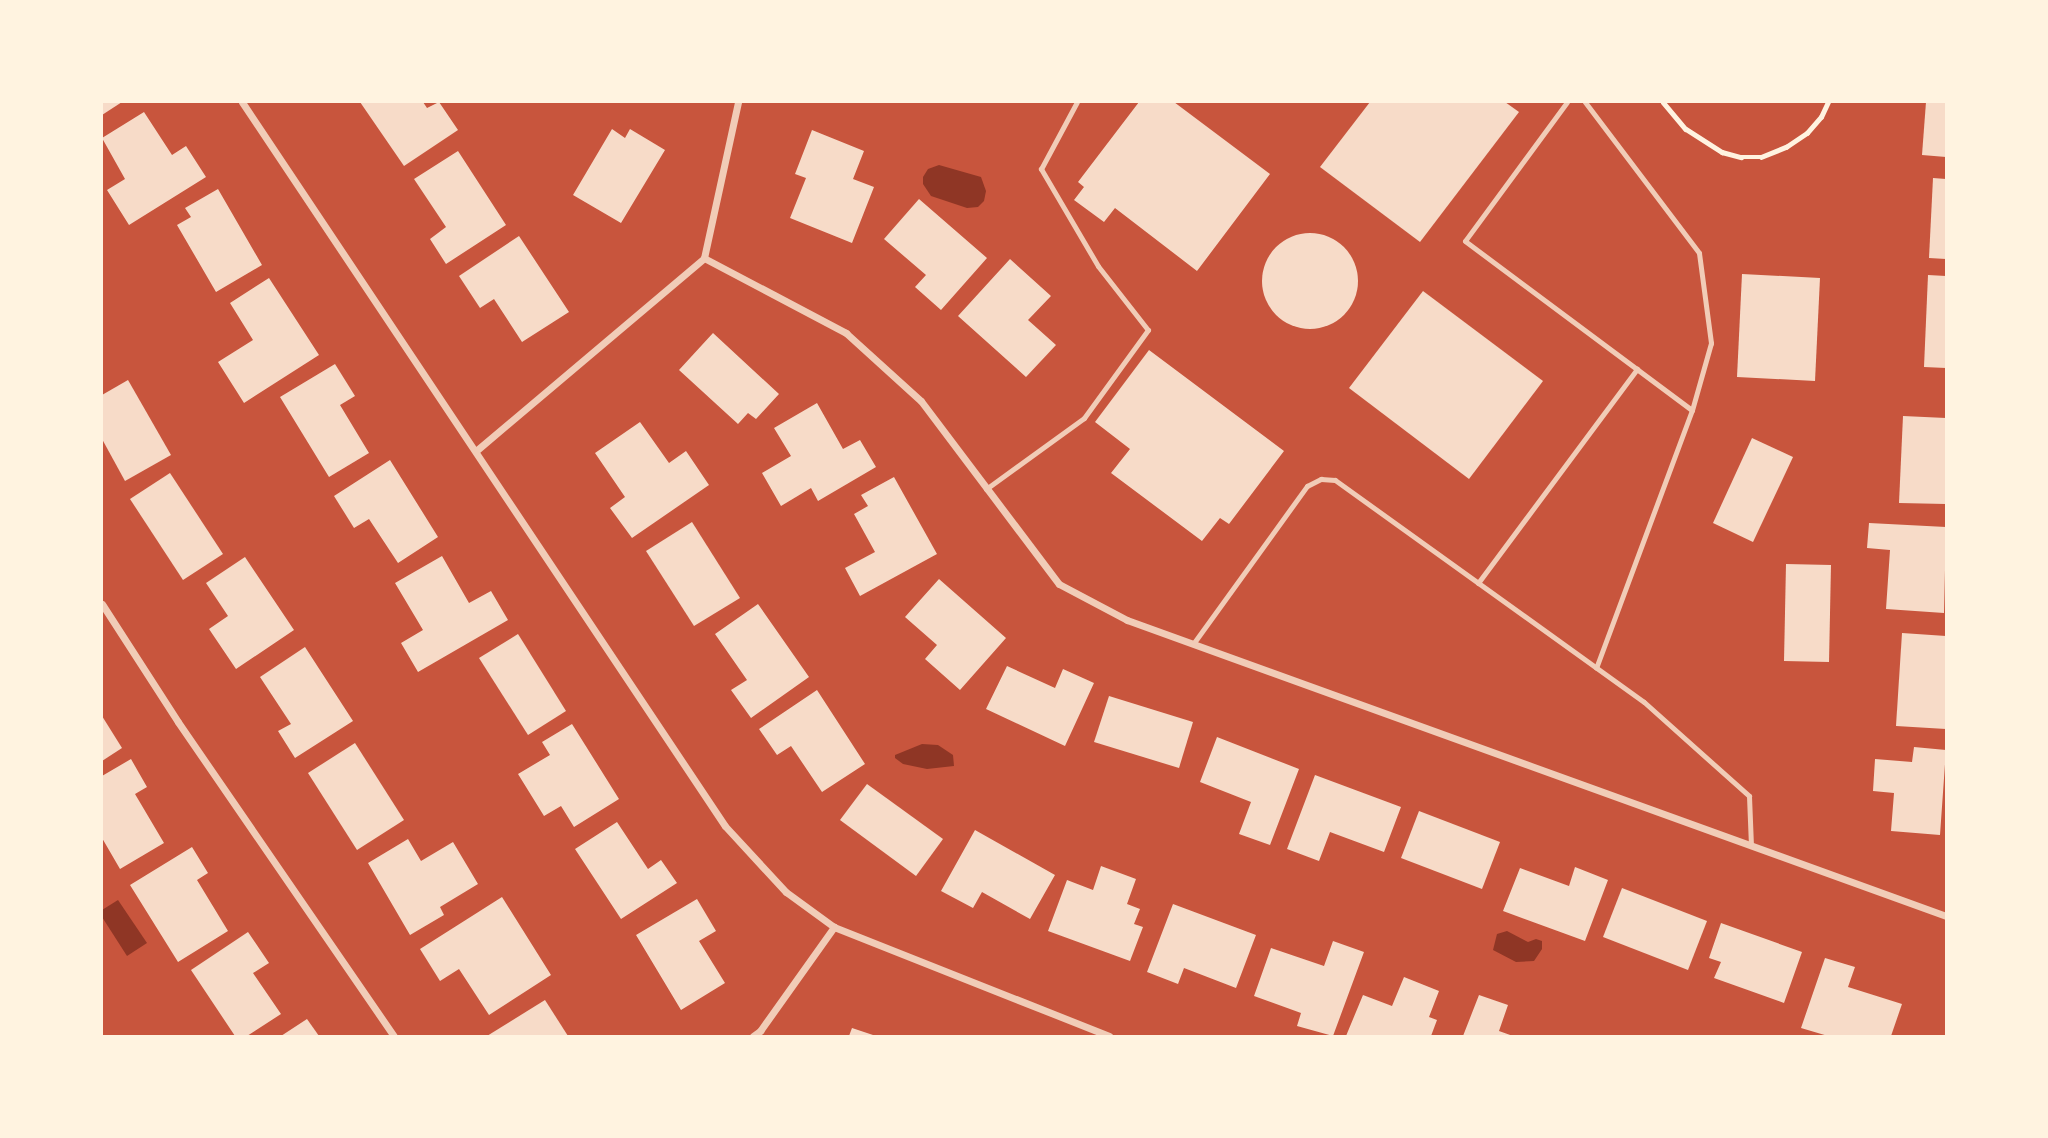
<!DOCTYPE html>
<style>
body{margin:0}
#map{position:relative;width:2048px;height:1138px;overflow:hidden;background:#c8553d;font-family:Rubik,sans-serif}
div>[style]{position:absolute}
[style*='--x']{left:calc(var(--x)*1px);top:calc(var(--y)*1px);width:calc(var(--w)*1px);rotate:calc(var(--a)*1deg)}
.water>*{inset:0;background:#8f3625}
.building>*{inset:0;background:#f7dbc8}
.round{border-radius:50%}
.path>*{height:4.5px;margin:-2.25px;padding:0 2.25px;transform-origin:2.25px;border-radius:2.25px;background:#fff3e0}
.service>*{height:5px;margin:-2.5px;padding:0 2.5px;transform-origin:2.5px;border-radius:2.5px;background:#f1ccb7}
.minor>*{height:7px;margin:-3.5px;padding:0 3.5px;transform-origin:3.5px;border-radius:3.5px;background:#f1ccb7}
span{translate:-50% -50%;white-space:nowrap;text-align:center;line-height:1.15;-webkit-text-stroke:6px #fff3e0;paint-order:stroke}
.frame{position:absolute;inset:0;border:103px solid #fff3e0;pointer-events:none}
</style>
<div id="map">
<div class="water">
<i style="clip-path:polygon(939px 165px,981px 177px,986px 191px,984px 201px,978px 207px,967px 208px,931px 196px,923px 184px,923px 177px,928px 169px)"></i>
<i style="clip-path:polygon(922px 744px,938px 745px,953px 755px,954px 766px,927px 769px,903px 764px,895px 758px,895px 755px)"></i>
<i style="clip-path:polygon(118px 900px,147px 943px,127px 956px,102px 917px,102px 910px)"></i>
<i style="clip-path:polygon(1507px 931px,1528px 942px,1536px 939px,1542px 941px,1542px 949px,1534px 961px,1516px 962px,1493px 950px,1497px 934px)"></i>
</div>
<div class="building">
<i style="clip-path:polygon(102px 102px,122px 102px,102px 115px)"></i>
<i style="clip-path:polygon(360px 102px,423px 102px,427px 108px,439px 102px,458px 130px,404px 166px)"></i>
<i style="clip-path:polygon(1139px 102px,1174px 102px,1270px 174px,1197px 271px,1115px 208px,1104px 222px,1074px 200px,1084px 187px,1078px 182px)"></i>
<i style="clip-path:polygon(1370px 102px,1505px 102px,1519px 112px,1420px 242px,1320px 167px)"></i>
<i style="clip-path:polygon(1926px 102px,1946px 102px,1946px 157px,1922px 155px)"></i>
<i style="clip-path:polygon(144px 112px,172px 155px,186px 146px,206px 177px,129px 225px,107px 190px,125px 179px,102px 138px)"></i>
<i style="clip-path:polygon(612px 129px,625px 138px,630px 129px,665px 150px,621px 223px,573px 195px)"></i>
<i style="clip-path:polygon(812px 130px,864px 151px,853px 179px,874px 187px,852px 243px,790px 218px,806px 178px,795px 174px)"></i>
<i style="clip-path:polygon(458px 151px,506px 225px,446px 264px,430px 239px,446px 227px,414px 179px)"></i>
<i style="clip-path:polygon(1933px 178px,1946px 179px,1946px 259px,1929px 258px)"></i>
<i style="clip-path:polygon(218px 189px,262px 265px,216px 292px,177px 225px,191px 217px,185px 208px)"></i>
<i style="clip-path:polygon(919px 199px,987px 258px,941px 310px,915px 287px,926px 275px,884px 239px)"></i>
<i class="round" style="left:1262px;top:233px;width:96px;height:96px"></i>
<i style="clip-path:polygon(519px 236px,569px 312px,522px 342px,494px 299px,480px 308px,459px 276px)"></i>
<i style="clip-path:polygon(1010px 259px,1051px 296px,1028px 320px,1056px 345px,1026px 377px,958px 316px)"></i>
<i style="clip-path:polygon(1742px 274px,1820px 278px,1815px 381px,1737px 377px)"></i>
<i style="clip-path:polygon(1928px 275px,1946px 276px,1946px 368px,1924px 367px)"></i>
<i style="clip-path:polygon(269px 278px,319px 355px,244px 403px,218px 362px,253px 340px,230px 303px)"></i>
<i style="clip-path:polygon(1423px 291px,1543px 381px,1469px 479px,1349px 388px)"></i>
<i style="clip-path:polygon(713px 333px,779px 394px,756px 419px,748px 413px,738px 424px,679px 370px)"></i>
<i style="clip-path:polygon(1149px 350px,1284px 451px,1229px 524px,1220px 518px,1202px 541px,1111px 473px,1130px 449px,1095px 422px)"></i>
<i style="clip-path:polygon(335px 364px,355px 396px,340px 405px,369px 453px,329px 477px,280px 397px)"></i>
<i style="clip-path:polygon(128px 380px,171px 455px,125px 481px,102px 439px,102px 395px)"></i>
<i style="clip-path:polygon(817px 403px,843px 449px,860px 440px,876px 467px,818px 501px,811px 488px,781px 506px,762px 473px,791px 456px,774px 428px)"></i>
<i style="clip-path:polygon(1903px 416px,1946px 418px,1946px 504px,1899px 503px)"></i>
<i style="clip-path:polygon(640px 422px,669px 463px,686px 451px,709px 485px,632px 538px,610px 508px,625px 497px,595px 453px)"></i>
<i style="clip-path:polygon(1752px 438px,1793px 457px,1753px 542px,1713px 523px)"></i>
<i style="clip-path:polygon(390px 460px,438px 537px,398px 563px,369px 519px,354px 528px,334px 496px)"></i>
<i style="clip-path:polygon(170px 473px,223px 554px,183px 580px,130px 499px)"></i>
<i style="clip-path:polygon(894px 477px,937px 554px,860px 596px,845px 568px,875px 552px,854px 514px,868px 506px,861px 495px)"></i>
<i style="clip-path:polygon(692px 522px,740px 598px,694px 626px,646px 551px)"></i>
<i style="clip-path:polygon(1869px 523px,1946px 527px,1944px 613px,1886px 609px,1890px 550px,1867px 548px)"></i>
<i style="clip-path:polygon(442px 556px,469px 603px,491px 591px,508px 620px,418px 672px,401px 643px,423px 630px,395px 583px)"></i>
<i style="clip-path:polygon(245px 557px,294px 630px,236px 669px,209px 629px,228px 616px,206px 583px)"></i>
<i style="clip-path:polygon(1786px 564px,1831px 565px,1829px 662px,1784px 661px)"></i>
<i style="clip-path:polygon(939px 579px,1006px 638px,960px 690px,925px 659px,937px 645px,905px 617px)"></i>
<i style="clip-path:polygon(758px 604px,809px 677px,751px 718px,731px 690px,747px 680px,715px 634px)"></i>
<i style="clip-path:polygon(1902px 633px,1946px 636px,1946px 729px,1896px 726px)"></i>
<i style="clip-path:polygon(518px 634px,566px 711px,528px 735px,479px 658px)"></i>
<i style="clip-path:polygon(305px 647px,353px 721px,295px 758px,278px 731px,291px 724px,260px 677px)"></i>
<i style="clip-path:polygon(1007px 666px,1055px 688px,1063px 669px,1094px 683px,1065px 746px,986px 709px)"></i>
<i style="clip-path:polygon(817px 690px,865px 764px,822px 792px,791px 746px,777px 755px,759px 729px)"></i>
<i style="clip-path:polygon(1109px 696px,1193px 722px,1179px 768px,1094px 742px)"></i>
<i style="clip-path:polygon(102px 716px,122px 748px,102px 761px)"></i>
<i style="clip-path:polygon(572px 724px,619px 799px,574px 827px,561px 806px,544px 816px,518px 774px,550px 755px,542px 742px)"></i>
<i style="clip-path:polygon(1217px 737px,1299px 769px,1270px 845px,1239px 834px,1251px 802px,1200px 782px)"></i>
<i style="clip-path:polygon(355px 743px,404px 820px,357px 850px,308px 773px)"></i>
<i style="clip-path:polygon(1914px 747px,1946px 750px,1940px 835px,1891px 831px,1894px 793px,1873px 791px,1875px 759px,1912px 762px)"></i>
<i style="clip-path:polygon(131px 759px,147px 787px,135px 794px,164px 843px,120px 869px,102px 838px,102px 776px)"></i>
<i style="clip-path:polygon(1315px 775px,1401px 807px,1384px 852px,1330px 832px,1319px 861px,1287px 849px)"></i>
<i style="clip-path:polygon(867px 784px,943px 839px,916px 876px,840px 820px)"></i>
<i style="clip-path:polygon(1419px 811px,1500px 842px,1482px 889px,1401px 858px)"></i>
<i style="clip-path:polygon(617px 822px,648px 869px,661px 860px,677px 883px,621px 919px,575px 849px)"></i>
<i style="clip-path:polygon(975px 830px,1055px 875px,1030px 919px,982px 892px,973px 908px,941px 891px)"></i>
<i style="clip-path:polygon(408px 839px,421px 861px,453px 842px,478px 884px,440px 907px,444px 915px,410px 935px,368px 863px)"></i>
<i style="clip-path:polygon(192px 847px,208px 873px,197px 880px,228px 931px,178px 962px,130px 885px)"></i>
<i style="clip-path:polygon(1101px 866px,1136px 879px,1127px 904px,1140px 909px,1134px 924px,1143px 927px,1130px 961px,1048px 931px,1067px 880px,1093px 890px)"></i>
<i style="clip-path:polygon(1575px 867px,1608px 880px,1585px 941px,1503px 911px,1520px 868px,1569px 886px)"></i>
<i style="clip-path:polygon(1622px 888px,1707px 921px,1688px 970px,1603px 937px)"></i>
<i style="clip-path:polygon(502px 897px,551px 975px,489px 1015px,459px 969px,440px 981px,420px 949px)"></i>
<i style="clip-path:polygon(697px 899px,716px 931px,699px 941px,725px 983px,681px 1010px,636px 935px)"></i>
<i style="clip-path:polygon(1173px 904px,1256px 935px,1236px 988px,1184px 968px,1178px 984px,1147px 972px)"></i>
<i style="clip-path:polygon(1721px 923px,1802px 952px,1784px 1003px,1714px 978px,1721px 962px,1709px 958px)"></i>
<i style="clip-path:polygon(248px 932px,269px 963px,253px 973px,281px 1014px,247px 1036px,235px 1036px,191px 970px)"></i>
<i style="clip-path:polygon(1333px 941px,1364px 952px,1333px 1036px,1297px 1026px,1301px 1013px,1254px 996px,1271px 948px,1324px 966px)"></i>
<i style="clip-path:polygon(1825px 958px,1855px 967px,1848px 987px,1902px 1004px,1891px 1036px,1828px 1036px,1801px 1028px)"></i>
<i style="clip-path:polygon(1404px 977px,1439px 991px,1429px 1017px,1437px 1020px,1431px 1036px,1346px 1036px,1363px 995px,1392px 1006px)"></i>
<i style="clip-path:polygon(1479px 995px,1508px 1005px,1499px 1031px,1513px 1036px,1463px 1036px)"></i>
<i style="clip-path:polygon(545px 1000px,568px 1036px,487px 1036px)"></i>
<i style="clip-path:polygon(307px 1019px,319px 1036px,281px 1036px)"></i>
<i style="clip-path:polygon(852px 1028px,876px 1036px,849px 1036px)"></i>
</div>
<div class="path">
<i style="--x:1663;--y:102;--w:35;--a:50"></i>
<i style="--x:1686;--y:129;--w:43;--a:32.6"></i>
<i style="--x:1722;--y:152;--w:20;--a:15"></i>
<i style="--x:1741;--y:157;--w:20;--a:0"></i>
<i style="--x:1761;--y:157;--w:27;--a:-22"></i>
<i style="--x:1786;--y:147;--w:25;--a:-34"></i>
<i style="--x:1807;--y:133;--w:21;--a:-49"></i>
<i style="--x:1821;--y:117;--w:17;--a:-65"></i>
</div>
<div class="service">
<i style="--x:1567;--y:102;--w:172;--a:126.3"></i>
<i style="--x:1465;--y:241;--w:283;--a:36.7"></i>
<i style="--x:1585;--y:102;--w:189;--a:52.9"></i>
<i style="--x:1699;--y:253;--w:91;--a:82.4"></i>
<i style="--x:1711;--y:343;--w:70;--a:105.8"></i>
<i style="--x:1692;--y:410;--w:275;--a:110.4"></i>
<i style="--x:986;--y:489;--w:121;--a:-35.9"></i>
<i style="--x:1084;--y:418;--w:109;--a:-54"></i>
<i style="--x:1148;--y:330;--w:81;--a:-128"></i>
<i style="--x:1098;--y:266;--w:113;--a:-120.4"></i>
<i style="--x:1041;--y:169;--w:76;--a:-61.8"></i>
<i style="--x:1478;--y:583;--w:267;--a:-53.4"></i>
<i style="--x:1193;--y:644;--w:195;--a:-54.2"></i>
<i style="--x:1307;--y:486;--w:16;--a:-27"></i>
<i style="--x:1321;--y:479;--w:14;--a:4"></i>
<i style="--x:1335;--y:480;--w:380;--a:35.7"></i>
<i style="--x:1644;--y:702;--w:141;--a:41.8"></i>
<i style="--x:1749;--y:796;--w:49;--a:87.7"></i>
</div>
<div class="minor">
<i style="--x:242;--y:102;--w:870;--a:56.29"></i>
<i style="--x:725;--y:826;--w:90;--a:47.3"></i>
<i style="--x:786;--y:892;--w:59;--a:36.1"></i>
<i style="--x:834;--y:927;--w:296;--a:21.6"></i>
<i style="--x:704;--y:258;--w:161;--a:27.8"></i>
<i style="--x:846;--y:333;--w:101;--a:42.2"></i>
<i style="--x:921;--y:401;--w:229;--a:53"></i>
<i style="--x:1059;--y:584;--w:77;--a:27.9"></i>
<i style="--x:1127;--y:620;--w:871;--a:19.87"></i>
<i style="--x:477;--y:450;--w:297;--a:-40.2"></i>
<i style="--x:704;--y:258;--w:160;--a:-77.7"></i>
<i style="--x:102;--y:604;--w:140;--a:57.2"></i>
<i style="--x:178;--y:722;--w:381;--a:55.5"></i>
<i style="--x:753;--y:1036;--w:9;--a:-36"></i>
<i style="--x:760;--y:1031;--w:128;--a:-54.6"></i>
</div>
<div class="frame"></div>
</div>
